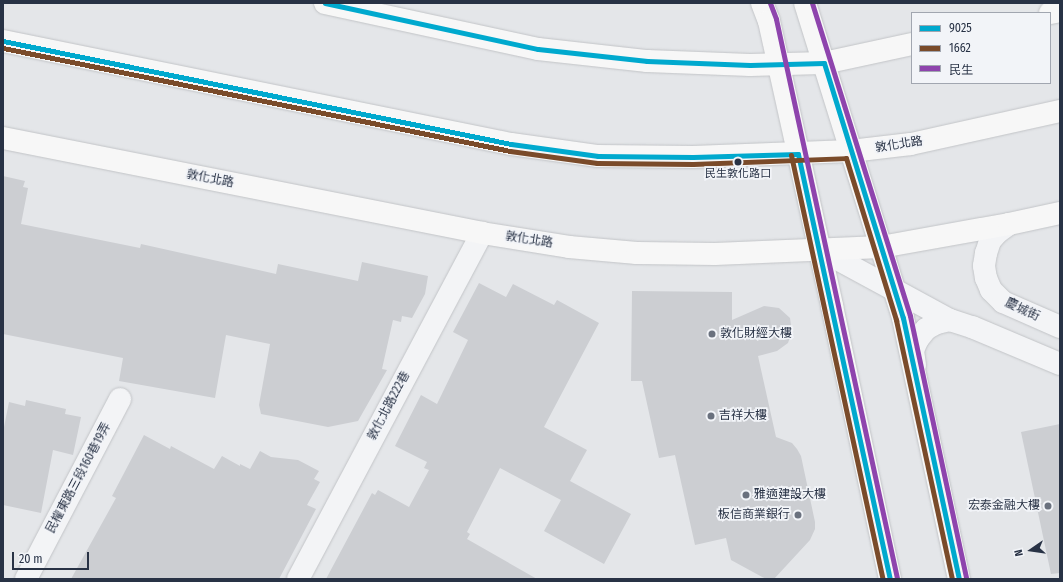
<!DOCTYPE html>
<meta charset="utf-8">
<style>
body{margin:0}
#map{position:relative;width:1063px;height:582px;overflow:hidden;background:#e4e6e9;font-family:"Fira Sans Condensed","Noto Sans TC",sans-serif}
div>[style]{position:absolute}
[style*='--x']{left:calc(var(--x)*1px);top:calc(var(--y)*1px);width:calc(var(--w)*1px);rotate:calc(var(--a)*1deg)}
.building>*{inset:0;background:#ccced2}
.roads{filter:drop-shadow(0 0 1px #c2c4c7) drop-shadow(0 0 1px #c2c4c7)}
.street>*{height:22px;margin:-11px;padding:0 11px;transform-origin:11px;border-radius:11px;background:#f3f4f6}
.secondary>*{height:22px;margin:-11px;padding:0 11px;transform-origin:11px;border-radius:11px;background:#f7f7f7}
.bus-1>*{height:5px;margin:-2.5px;padding:0 2.5px;transform-origin:2.5px;border-radius:2.5px;background:#00a9ce}
.bus-2>*{height:5px;margin:-2.5px;padding:0 2.5px;transform-origin:2.5px;border-radius:2.5px;background:#7a4b2a}
.bus-3>*{height:5px;margin:-2.5px;padding:0 2.5px;transform-origin:2.5px;border-radius:2.5px;background:#8e44ad}
.dots>*{width:11px;height:11px;translate:-50% -50%;box-sizing:border-box;border:2px solid #f2f4f8;border-radius:50%}
span{translate:-50% -50%;white-space:nowrap;text-align:center;line-height:1.15;-webkit-text-stroke:3.5px #f2f4f8;paint-order:stroke}
.bus-label{font-size:11px;color:#283245}
.street-label{font-size:12px;color:#283245}
.poi-label{font-size:12px;color:#283245}
.left{translate:0 -50%;text-align:left}
.right{translate:-100% -50%;text-align:right}
.frame{position:absolute;inset:0;border:4px solid #283245;pointer-events:none}
.legend{position:absolute;left:911px;top:12px;width:140px;height:72px;box-sizing:border-box;background:#f2f4f8;border:1px solid #a1a6b0;margin:0;padding:5px 7px;list-style:none;font-size:12px;color:#283245}
.legend li{display:flex;align-items:center;gap:8px;height:20px}
.legend b{width:20px;border:1px solid #a1a6b0}
.north{position:absolute;left:1011px;top:530px;width:40px;height:40px;-webkit-text-stroke:3px #f2f4f8;paint-order:stroke;rotate:257deg;font-size:11px;font-weight:700;line-height:16px;text-align:center;color:#283245}
.north::after{content:'';display:block;margin:auto;width:14px;height:18px;background:#283245;clip-path:polygon(50% 0,100% 100%,50% 72%,0 100%)}
.scale{position:absolute;left:12px;top:552px;width:77px;height:18px;box-sizing:border-box;border:2px solid #283245;border-top:0;padding-left:5px;font-size:12px;line-height:14px;white-space:nowrap;color:#283245;-webkit-text-stroke:3px #f2f4f8;paint-order:stroke}
</style>
<div id="map">
<div class="building">
<i style="clip-path:polygon(3px 176px,25px 181px,23px 187px,28px 188px,21px 224px,140px 248px,141px 244px,276px 274px,278px 264px,358px 281px,362px 262px,428px 276px,425px 294px,412px 318px,402px 316px,401px 322px,393px 320px,382px 369px,387px 370px,358px 421px,328px 427px,261px 414px,259px 405px,270px 344px,226px 335px,215px 398px,119px 381px,123px 358px,3px 334px)"></i>
<i style="clip-path:polygon(479px 283px,506px 297px,513px 284px,554px 305px,557px 300px,599px 323px,544px 427px,587px 450px,570px 481px,631px 514px,604px 564px,544px 531px,561px 500px,500px 468px,467px 532px,470px 534px,467px 539px,537px 579px,326px 579px,372px 493px,375px 495px,378px 490px,409px 507px,429px 470px,424px 468px,427px 462px,395px 446px,421px 395px,437px 404px,468px 340px,453px 332px)"></i>
<i style="clip-path:polygon(632px 291px,732px 292px,732px 320px,764px 306px,779px 308px,790px 318px,792px 331px,788px 343px,777px 351px,758px 356px,776px 437px,792px 443px,797px 449px,801px 456px,815px 522px,815px 529px,810px 540px,774px 579px,766px 579px,731px 560px,726px 538px,695px 545px,675px 455px,659px 458px,642px 381px,631px 381px)"></i>
<i style="clip-path:polygon(26px 400px,66px 409px,65px 414px,81px 417px,73px 455px,53px 450px,41px 513px,3px 505px,3px 432px,9px 402px,25px 406px)"></i>
<i style="clip-path:polygon(1060px 424px,1060px 573px,1051px 574px,1021px 432px)"></i>
<i style="clip-path:polygon(144px 435px,170px 449px,171px 446px,214px 469px,222px 456px,240px 466px,240px 464px,250px 469px,260px 451px,271px 457px,298px 460px,319px 471px,314px 479px,320px 482px,307px 505px,316px 509px,279px 579px,71px 579px,116px 498px,112px 496px)"></i>
</div>
<div class="roads">
<div class="street">
<i style="--x:1009;--y:224;--w:14;--a:144"></i>
<i style="--x:998;--y:232;--w:12;--a:132"></i>
<i style="--x:990;--y:241;--w:13;--a:108"></i>
<i style="--x:986;--y:253;--w:13;--a:99"></i>
<i style="--x:984;--y:266;--w:12;--a:81"></i>
<i style="--x:986;--y:278;--w:13;--a:67"></i>
<i style="--x:991;--y:290;--w:17;--a:45"></i>
<i style="--x:1003;--y:302;--w:62;--a:23.7"></i>
<i style="--x:819;--y:249;--w:149;--a:28.5"></i>
<i style="--x:915;--y:365;--w:15;--a:-98"></i>
<i style="--x:913;--y:350;--w:12;--a:-66"></i>
<i style="--x:918;--y:339;--w:13;--a:-51"></i>
<i style="--x:926;--y:329;--w:13;--a:-29"></i>
<i style="--x:937;--y:323;--w:13;--a:-13"></i>
<i style="--x:950;--y:320;--w:23;--a:18"></i>
<i style="--x:972;--y:327;--w:95;--a:22.8"></i>
<i style="--x:26;--y:579;--w:203;--a:-62.4"></i>
<i style="--x:298;--y:579;--w:392;--a:-62"></i>
</div>
<div class="secondary">
<i style="--x:325;--y:3;--w:218;--a:12.2"></i>
<i style="--x:538;--y:49;--w:110;--a:6.3"></i>
<i style="--x:647;--y:61;--w:103;--a:2.2"></i>
<i style="--x:750;--y:65;--w:74;--a:-1.5"></i>
<i style="--x:824;--y:63;--w:90;--a:-12.2"></i>
<i style="--x:762;--y:3;--w:19;--a:69"></i>
<i style="--x:769;--y:21;--w:292;--a:77.5"></i>
<i style="--x:832;--y:306;--w:279;--a:78"></i>
<i style="--x:805;--y:3;--w:330;--a:72.7"></i>
<i style="--x:903;--y:318;--w:267;--a:77.9"></i>
<i style="--x:1050;--y:13;--w:10;--a:-11"></i>
<i style="--x:3;--y:41;--w:518;--a:11.46"></i>
<i style="--x:511;--y:144;--w:88;--a:7.9"></i>
<i style="--x:598;--y:156;--w:95;--a:0.6"></i>
<i style="--x:693;--y:157;--w:158;--a:-2.2"></i>
<i style="--x:851;--y:151;--w:60;--a:-6.7"></i>
<i style="--x:911;--y:144;--w:153;--a:-12.5"></i>
<i style="--x:3;--y:138;--w:488;--a:11.2"></i>
<i style="--x:482;--y:233;--w:88;--a:9.1"></i>
<i style="--x:569;--y:247;--w:68;--a:5"></i>
<i style="--x:637;--y:253;--w:78;--a:0.7"></i>
<i style="--x:715;--y:254;--w:166;--a:-2.4"></i>
<i style="--x:881;--y:247;--w:130;--a:-10.2"></i>
<i style="--x:1009;--y:224;--w:52;--a:-12.2"></i>
</div>
</div>
<div class="bus-1">
<i style="--x:325;--y:3;--w:218;--a:12.2"></i>
<i style="--x:538;--y:49;--w:110;--a:6.3"></i>
<i style="--x:647;--y:61;--w:103;--a:2.2"></i>
<i style="--x:750;--y:65;--w:74;--a:-1.5"></i>
<i style="--x:3;--y:41;--w:518;--a:11.46"></i>
<i style="--x:511;--y:144;--w:88;--a:7.9"></i>
<i style="--x:598;--y:156;--w:95;--a:0.6"></i>
<i style="--x:693;--y:157;--w:105;--a:-1.6"></i>
<i style="--x:824;--y:63;--w:267;--a:72.8"></i>
<i style="--x:903;--y:318;--w:267;--a:77.9"></i>
<i style="--x:798;--y:154;--w:435;--a:77.8"></i>
</div>
<div class="bus-2">
<i style="--x:3;--y:48;--w:517;--a:11.48"></i>
<i style="--x:510;--y:151;--w:88;--a:7.9"></i>
<i style="--x:597;--y:163;--w:96;--a:0.6"></i>
<i style="--x:693;--y:164;--w:153;--a:-2.2"></i>
<i style="--x:846;--y:158;--w:170;--a:72.8"></i>
<i style="--x:896;--y:320;--w:265;--a:77.8"></i>
<i style="--x:791;--y:155;--w:434;--a:77.8"></i>
</div>
<div class="bus-3">
<i style="--x:770;--y:3;--w:17;--a:69"></i>
<i style="--x:776;--y:19;--w:572;--a:77.79"></i>
<i style="--x:812;--y:3;--w:328;--a:72.6"></i>
<i style="--x:910;--y:316;--w:268;--a:77.9"></i>
</div>
<div class="dots">
<i style="left:738px;top:162px;background:#283245"></i>
<i style="left:712px;top:334px;background:#6a717e"></i>
<i style="left:711px;top:416px;background:#6a717e"></i>
<i style="left:746px;top:495px;background:#6a717e"></i>
<i style="left:1048px;top:506px;background:#6a717e"></i>
<i style="left:798px;top:515px;background:#6a717e"></i>
</div>
<div class="bus-label">
<span style="left:738px;top:174px">民生敦化路口</span>
</div>
<div class="street-label">
<span style="left:899px;top:145px;rotate:-9deg">敦化北路</span>
<span style="left:210px;top:179px;rotate:11deg">敦化北路</span>
<span style="left:529px;top:240px;rotate:9deg">敦化北路</span>
<span style="left:1022px;top:310px;rotate:25deg">慶城街</span>
<span style="left:389px;top:406px;rotate:-62deg">敦化北路222巷</span>
<span style="left:79px;top:478px;rotate:-62deg">民權東路三段160巷19弄</span>
</div>
<div class="poi-label">
<span class="left" style="left:720px;top:334px">敦化財經大樓</span>
<span class="left" style="left:719px;top:416px">吉祥大樓</span>
<span class="left" style="left:754px;top:495px">雅適建設大樓</span>
<span class="right" style="left:1040px;top:506px">宏泰金融大樓</span>
<span class="right" style="left:790px;top:515px">板信商業銀行</span>
</div>
<div class="frame"></div>
<ul class="legend">
<li><b style="height:5px;background:#00a9ce"></b>9025</li>
<li><b style="height:5px;background:#7a4b2a"></b>1662</li>
<li><b style="height:5px;background:#8e44ad"></b>民生</li>
</ul>
<div class="north">N</div>
<div class="scale">20 m</div>
</div>
